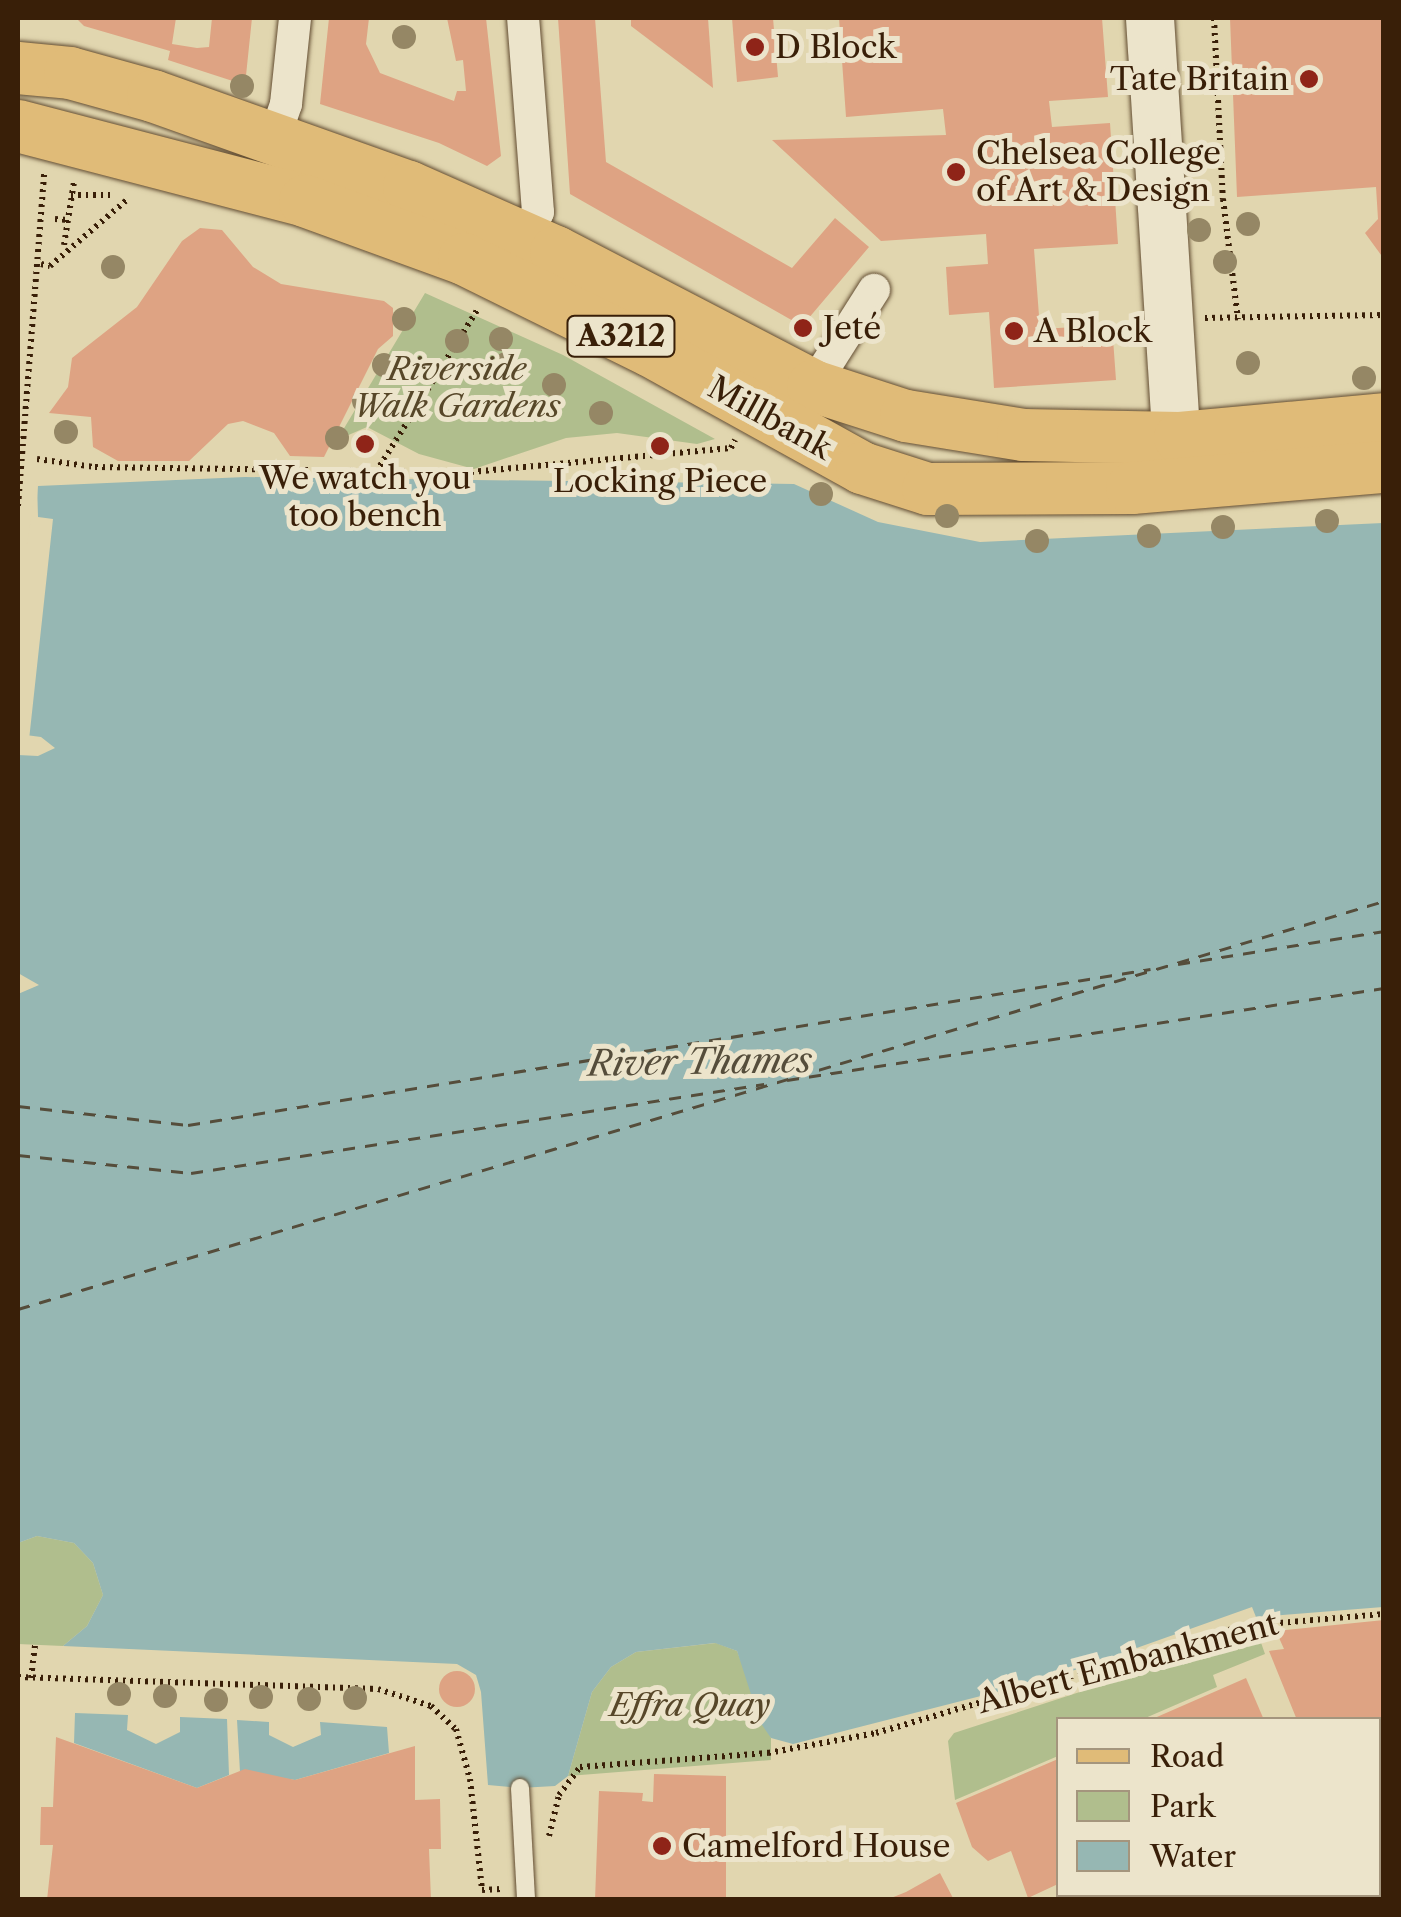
<!DOCTYPE html>
<meta charset="utf-8">
<style>
body{margin:0}
#map{position:relative;width:1401px;height:1917px;overflow:hidden;background:#e1d6af;font-family:"Libre Caslon Text",serif}
div>[style]{position:absolute}
[style*='--x']{left:calc(var(--x)*1px);top:calc(var(--y)*1px);width:calc(var(--w)*1px);rotate:calc(var(--a)*1deg)}
.green>*{inset:0;background:#b0be8d}
.water>*{inset:0;background:#96b7b3}
.pier>*{inset:0;background:#e1d6af}
.ferry>*{height:2.5px;margin-top:-1.25px;transform-origin:0;background:repeating-linear-gradient(90deg,#554d3b 0 12px,transparent 0 22px)}
.building>*{inset:0;background:#dea383}
.round{border-radius:50%}
.path>*{height:6px;margin-top:-3px;transform-origin:0;background:repeating-linear-gradient(90deg,#391f08 0 2.5px,transparent 0 7.5px)}
.roads{filter:drop-shadow(0 0 2px #634d32) drop-shadow(0 0 2px #634d32)}
.lane>*{height:18px;margin:-9px;padding:0 9px;transform-origin:9px;border-radius:9px;background:#ece4cb}
.street>*{height:32px;margin:-16px;padding:0 16px;transform-origin:16px;border-radius:16px;background:#ece4cb}
.secondary>*{height:48px;margin:-24px;padding:0 24px;transform-origin:24px;border-radius:24px;background:#ece4cb}
.primary>*{height:52px;margin:-26px;padding:0 26px;transform-origin:26px;border-radius:26px;background:#e0bb78}
.trees>*{width:24px;height:24px;margin:-12px;border-radius:50%;background:#958765}
.dots>*{width:28px;height:28px;translate:-50% -50%;box-sizing:border-box;border:5px solid #ece4cb;border-radius:50%}
span{translate:-50% -50%;white-space:nowrap;text-align:center;line-height:1.15;-webkit-text-stroke:10px #ece4cb;paint-order:stroke}
.shield-label span{padding:2px 8px;background:#ece4cb;border:2px solid;border-radius:8px;-webkit-text-stroke-width:0}
.shield-label{font-size:30px;color:#391f08;font-weight:700}
.poi-label{font-size:32px;color:#391f08}
.left{translate:0 -50%;text-align:left}
.right{translate:-100% -50%;text-align:right}
.park-label{font-size:32px;color:#574729;font-style:italic}
.street-label{font-size:32px;color:#391f08}
.water-label{font-size:35px;color:#554d3b;font-style:italic}
.frame{position:absolute;inset:0;border:20px solid #391f08;pointer-events:none}
.legend{position:absolute;left:1056px;top:1717px;width:325px;height:180px;box-sizing:border-box;background:#ece4cb;border:2px solid #a4957d;margin:0;padding:12px 18px;list-style:none;font-size:30px;color:#391f08}
.legend li{display:flex;align-items:center;gap:20px;height:50px}
.legend b{width:50px;border:2px solid #a4957d}
</style>
<div id="map">
<div class="green">
<i style="clip-path:polygon(425px 293px,563px 355px,715px 439px,697px 444px,617px 433px,566px 438px,474px 469px,419px 454px,367px 427px,337px 440px)"></i>
<i style="clip-path:polygon(37px 1536px,74px 1543px,93px 1563px,103px 1595px,87px 1626px,63px 1646px,18px 1644px,18px 1543px)"></i>
<i style="clip-path:polygon(1258px 1634px,1265px 1654px,1213px 1675px,1217px 1687px,1143px 1719px,1058px 1720px,1058px 1756px,955px 1800px,948px 1741px,954px 1733px)"></i>
<i style="clip-path:polygon(716px 1643px,737px 1651px,771px 1738px,771px 1760px,568px 1776px,592px 1692px,611px 1667px,636px 1652px)"></i>
</div>
<div class="water">
<i style="clip-path:polygon(245px 477px,794px 484px,878px 522px,980px 542px,1383px 523px,1383px 1607px,1256px 1617px,1252px 1607px,1055px 1677px,793px 1744px,771px 1738px,760px 1722px,737px 1651px,715px 1643px,636px 1652px,611px 1667px,592px 1692px,568px 1776px,555px 1786px,520px 1788px,488px 1785px,481px 1692px,476px 1675px,457px 1664px,63px 1646px,87px 1626px,103px 1595px,93px 1563px,74px 1543px,37px 1536px,18px 1543px,18px 994px,39px 985px,18px 973px,18px 755px,38px 756px,55px 748px,41px 737px,18px 734px,38px 486px)"></i>
<i style="clip-path:polygon(75px 1713px,128px 1715px,127px 1730px,156px 1744px,180px 1732px,180px 1717px,227px 1719px,229px 1775px,197px 1788px,74px 1743px)"></i>
<i style="clip-path:polygon(237px 1720px,269px 1722px,269px 1735px,293px 1747px,321px 1735px,320px 1722px,387px 1727px,389px 1753px,295px 1780px,240px 1772px)"></i>
</div>
<div class="pier">
<i style="clip-path:polygon(37px 481px,38px 517px,53px 519px,29px 740px,18px 739px,18px 543px,27px 544px)"></i>
</div>
<div class="ferry">
<i style="--x:1178;--y:964;--w:209;--a:-9.1"></i>
<i style="--x:787;--y:1080;--w:604;--a:-8.76"></i>
<i style="--x:18;--y:1106;--w:171;--a:6.4"></i>
<i style="--x:188;--y:1125;--w:975;--a:-9.21"></i>
<i style="--x:18;--y:1155;--w:174;--a:5.9"></i>
<i style="--x:191;--y:1173;--w:580;--a:-8.83"></i>
<i style="--x:18;--y:1309;--w:1426;--a:-16.63"></i>
</div>
<div class="building">
<i style="clip-path:polygon(76px 18px,176px 18px,172px 44px,197px 48px,209px 47px,212px 18px,252px 18px,245px 85px,168px 60px,170px 51px,84px 26px)"></i>
<i style="clip-path:polygon(329px 18px,369px 18px,366px 44px,380px 73px,454px 101px,457px 91px,466px 91px,463px 60px,456px 61px,447px 18px,486px 18px,501px 156px,487px 166px,439px 143px,320px 104px)"></i>
<i style="clip-path:polygon(558px 18px,595px 18px,606px 162px,792px 268px,835px 218px,869px 247px,802px 326px,570px 194px)"></i>
<i style="clip-path:polygon(631px 18px,708px 18px,713px 88px,631px 26px)"></i>
<i style="clip-path:polygon(732px 18px,773px 18px,778px 77px,737px 82px)"></i>
<i style="clip-path:polygon(839px 18px,1102px 18px,1108px 97px,1049px 101px,1052px 127px,1110px 123px,1118px 244px,1034px 249px,1040px 329px,1112px 325px,1116px 380px,994px 388px,989px 312px,949px 315px,946px 267px,988px 264px,986px 234px,881px 241px,772px 140px,946px 135px,943px 109px,846px 117px)"></i>
<i style="clip-path:polygon(1230px 18px,1384px 18px,1384px 259px,1365px 233px,1378px 219px,1376px 187px,1237px 197px)"></i>
<i style="clip-path:polygon(200px 228px,222px 230px,253px 267px,281px 284px,384px 301px,393px 308px,393px 336px,378px 349px,324px 457px,290px 456px,274px 433px,243px 421px,228px 424px,189px 461px,118px 461px,93px 447px,91px 417px,49px 413px,68px 387px,72px 358px,137px 307px,182px 241px)"></i>
<i style="clip-path:polygon(1384px 1620px,1384px 1783px,1378px 1785px,1378px 1720px,1297px 1720px,1269px 1651px,1284px 1649px,1276px 1631px)"></i>
<i class="round" style="left:439px;top:1671px;width:36px;height:36px"></i>
<i style="clip-path:polygon(1246px 1678px,1264px 1720px,1150px 1720px)"></i>
<i style="clip-path:polygon(56px 1737px,197px 1788px,245px 1769px,295px 1780px,415px 1746px,415px 1800px,440px 1799px,441px 1849px,429px 1849px,431px 1900px,47px 1900px,53px 1845px,40px 1845px,41px 1807px,53px 1807px)"></i>
<i style="clip-path:polygon(1058px 1759px,1058px 1884px,1028px 1898px,1011px 1851px,988px 1861px,972px 1847px,956px 1803px)"></i>
<i style="clip-path:polygon(654px 1774px,726px 1776px,726px 1900px,595px 1900px,599px 1791px,643px 1793px,642px 1801px,653px 1802px)"></i>
<i style="clip-path:polygon(940px 1873px,954px 1900px,886px 1900px,906px 1892px)"></i>
</div>
<div class="path">
<i style="--x:1214;--y:18;--w:181;--a:87.2"></i>
<i style="--x:1223;--y:199;--w:121;--a:82.9"></i>
<i style="--x:71;--y:195;--w:39;--a:0"></i>
<i style="--x:55;--y:219;--w:13;--a:4"></i>
<i style="--x:64;--y:245;--w:64;--a:-81"></i>
<i style="--x:41;--y:264;--w:9;--a:13"></i>
<i style="--x:50;--y:266;--w:103;--a:-40.7"></i>
<i style="--x:1205;--y:318;--w:179;--a:-1"></i>
<i style="--x:37;--y:459;--w:59;--a:7.9"></i>
<i style="--x:95;--y:467;--w:376;--a:0.8"></i>
<i style="--x:471;--y:472;--w:261;--a:-5.3"></i>
<i style="--x:731;--y:448;--w:9;--a:-63"></i>
<i style="--x:376;--y:472;--w:192;--a:-58"></i>
<i style="--x:18;--y:506;--w:334;--a:-85.5"></i>
<i style="--x:18;--y:1677;--w:360;--a:1.9"></i>
<i style="--x:378;--y:1689;--w:56;--a:17.8"></i>
<i style="--x:431;--y:1706;--w:34;--a:43"></i>
<i style="--x:456;--y:1729;--w:52;--a:74.4"></i>
<i style="--x:470;--y:1779;--w:112;--a:83.8"></i>
<i style="--x:482;--y:1890;--w:19;--a:-3"></i>
<i style="--x:31;--y:1678;--w:33;--a:-83"></i>
<i style="--x:549;--y:1836;--w:42;--a:-76.3"></i>
<i style="--x:559;--y:1795;--w:35;--a:-53"></i>
<i style="--x:580;--y:1767;--w:189;--a:-4.3"></i>
<i style="--x:768;--y:1753;--w:110;--a:-10.5"></i>
<i style="--x:876;--y:1733;--w:382;--a:-16.3"></i>
<i style="--x:1243;--y:1626;--w:142;--a:-4.9"></i>
</div>
<div class="roads">
<div class="lane">
<i style="--x:520;--y:1788;--w:112;--a:86.9"></i>
<i style="--x:1292;--y:1894;--w:11;--a:34"></i>
</div>
<div class="street">
<i style="--x:275;--y:136;--w:34;--a:-71"></i>
<i style="--x:286;--y:104;--w:86;--a:-84"></i>
<i style="--x:523;--y:237;--w:29;--a:-59"></i>
<i style="--x:538;--y:212;--w:195;--a:-94.4"></i>
<i style="--x:813;--y:386;--w:114;--a:-57.6"></i>
</div>
<div class="secondary">
<i style="--x:1150;--y:18;--w:459;--a:86.4"></i>
</div>
<div class="primary">
<i style="--x:18;--y:68;--w:52;--a:5.5"></i>
<i style="--x:70;--y:73;--w:86;--a:15.5"></i>
<i style="--x:153;--y:96;--w:272;--a:19.6"></i>
<i style="--x:409;--y:187;--w:161;--a:23.9"></i>
<i style="--x:556;--y:252;--w:290;--a:27.5"></i>
<i style="--x:813;--y:386;--w:98;--a:17.9"></i>
<i style="--x:906;--y:416;--w:119;--a:9.2"></i>
<i style="--x:1023;--y:435;--w:157;--a:1.1"></i>
<i style="--x:1180;--y:438;--w:205;--a:-5.3"></i>
<i style="--x:18;--y:126;--w:297;--a:14.6"></i>
<i style="--x:305;--y:201;--w:169;--a:20"></i>
<i style="--x:464;--y:259;--w:208;--a:26.2"></i>
<i style="--x:651;--y:351;--w:241;--a:29"></i>
<i style="--x:862;--y:468;--w:69;--a:17.7"></i>
<i style="--x:928;--y:489;--w:204;--a:-0.3"></i>
<i style="--x:1132;--y:488;--w:253;--a:-4.8"></i>
<i style="--x:1378;--y:1837;--w:6;--a:-18"></i>
<i style="--x:1249;--y:1900;--w:12;--a:-31"></i>
</div>
</div>
<div class="trees">
<i style="left:404px;top:37px"></i>
<i style="left:242px;top:86px"></i>
<i style="left:1248px;top:224px"></i>
<i style="left:1199px;top:230px"></i>
<i style="left:1225px;top:262px"></i>
<i style="left:113px;top:267px"></i>
<i style="left:404px;top:319px"></i>
<i style="left:501px;top:339px"></i>
<i style="left:457px;top:341px"></i>
<i style="left:1248px;top:363px"></i>
<i style="left:506px;top:364px"></i>
<i style="left:384px;top:365px"></i>
<i style="left:1364px;top:378px"></i>
<i style="left:554px;top:385px"></i>
<i style="left:364px;top:401px"></i>
<i style="left:601px;top:413px"></i>
<i style="left:66px;top:432px"></i>
<i style="left:337px;top:438px"></i>
<i style="left:821px;top:494px"></i>
<i style="left:947px;top:516px"></i>
<i style="left:1327px;top:521px"></i>
<i style="left:1223px;top:527px"></i>
<i style="left:1149px;top:536px"></i>
<i style="left:1037px;top:541px"></i>
<i style="left:119px;top:1694px"></i>
<i style="left:165px;top:1696px"></i>
<i style="left:261px;top:1697px"></i>
<i style="left:355px;top:1698px"></i>
<i style="left:309px;top:1699px"></i>
<i style="left:216px;top:1700px"></i>
</div>
<div class="dots">
<i style="left:755px;top:47px;background:#8f2418"></i>
<i style="left:1309px;top:79px;background:#8f2418"></i>
<i style="left:956px;top:172px;background:#8f2418"></i>
<i style="left:803px;top:328px;background:#8f2418"></i>
<i style="left:1014px;top:331px;background:#8f2418"></i>
<i style="left:365px;top:444px;background:#8f2418"></i>
<i style="left:660px;top:446px;background:#8f2418"></i>
<i style="left:662px;top:1846px;background:#8f2418"></i>
</div>
<div class="shield-label">
<span style="left:621px;top:336px">A3212</span>
</div>
<div class="poi-label">
<span class="left" style="left:775px;top:47px">D Block</span>
<span class="right" style="left:1289px;top:79px">Tate Britain</span>
<span class="left" style="left:976px;top:172px">Chelsea College<br>of Art &amp; Design</span>
<span class="left" style="left:823px;top:328px">Jeté</span>
<span class="left" style="left:1034px;top:331px">A Block</span>
<span style="left:365px;top:497px">We watch you<br>too bench</span>
<span style="left:660px;top:481px">Locking Piece</span>
<span class="left" style="left:682px;top:1846px">Camelford House</span>
</div>
<div class="park-label">
<span style="left:457px;top:388px">Riverside<br>Walk Gardens</span>
<span style="left:690px;top:1705px">Effra Quay</span>
</div>
<div class="street-label">
<span style="left:770px;top:418px;rotate:29deg">Millbank</span>
<span style="left:1128px;top:1663px;rotate:-15deg">Albert Embankment</span>
</div>
<div class="water-label">
<span style="left:700px;top:1062px;rotate:-1deg">River Thames</span>
</div>
<div class="frame"></div>
<ul class="legend">
<li><b style="height:12px;background:#e0bb78"></b>Road</li>
<li><b style="height:28px;background:#b0be8d"></b>Park</li>
<li><b style="height:28px;background:#96b7b3"></b>Water</li>
</ul>
</div>
